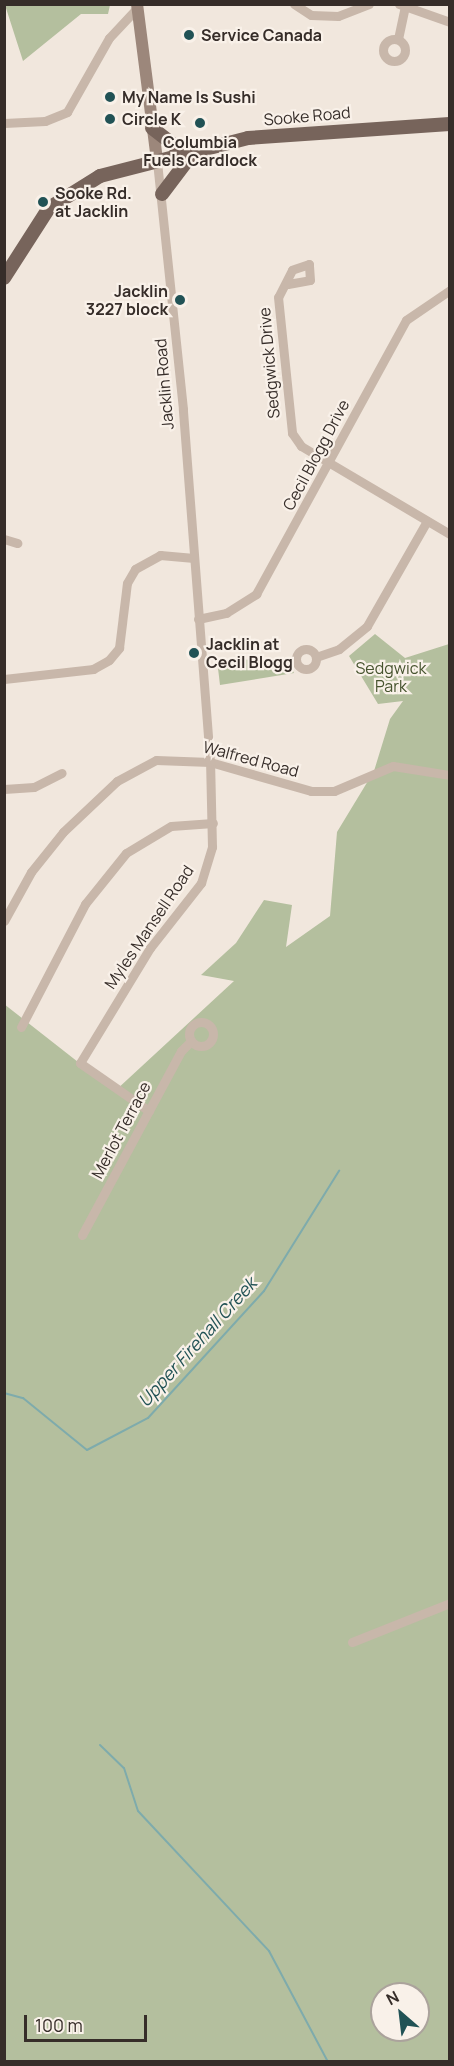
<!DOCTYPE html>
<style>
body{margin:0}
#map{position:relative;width:454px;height:2066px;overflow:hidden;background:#f1e7dd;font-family:Manrope,sans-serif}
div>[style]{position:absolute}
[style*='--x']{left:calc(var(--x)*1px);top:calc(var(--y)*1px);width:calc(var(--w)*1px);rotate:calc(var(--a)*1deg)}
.green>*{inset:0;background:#b4bf9e}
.stream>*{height:2px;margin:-1px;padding:0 1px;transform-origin:1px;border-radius:1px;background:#7eabac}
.minor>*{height:9px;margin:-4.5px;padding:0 4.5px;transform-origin:4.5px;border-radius:4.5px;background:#c8b7aa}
.minor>.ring{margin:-4.5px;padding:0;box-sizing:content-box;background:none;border:9px solid #c8b7aa;border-radius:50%}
.secondary>*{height:12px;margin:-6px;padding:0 6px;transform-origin:6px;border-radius:6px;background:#9c877b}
.primary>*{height:14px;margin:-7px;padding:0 7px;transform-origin:7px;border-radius:7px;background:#77645b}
.dots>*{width:16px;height:16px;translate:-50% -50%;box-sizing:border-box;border:3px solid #f9f1e9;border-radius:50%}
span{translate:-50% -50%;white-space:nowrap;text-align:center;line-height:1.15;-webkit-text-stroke:4.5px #f9f1e9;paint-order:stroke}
.poi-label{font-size:16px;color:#362d29;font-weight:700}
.left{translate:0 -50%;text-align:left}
.right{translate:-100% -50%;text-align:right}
.street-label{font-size:16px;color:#362d29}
.park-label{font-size:16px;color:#46532e}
.water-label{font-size:18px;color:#215255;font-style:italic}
.frame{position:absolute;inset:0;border:6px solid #362d29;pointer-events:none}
.north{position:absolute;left:370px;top:1982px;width:60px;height:60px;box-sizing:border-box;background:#f9f1e9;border:2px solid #aba39c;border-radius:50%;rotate:332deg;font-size:16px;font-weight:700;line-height:24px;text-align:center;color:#362d29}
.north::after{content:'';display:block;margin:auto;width:21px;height:27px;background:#215255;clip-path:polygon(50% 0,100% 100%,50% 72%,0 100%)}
.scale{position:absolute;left:24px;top:2015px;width:123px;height:27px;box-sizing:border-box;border:3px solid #362d29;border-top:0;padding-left:8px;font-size:18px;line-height:21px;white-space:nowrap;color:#362d29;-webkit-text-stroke:4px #f9f1e9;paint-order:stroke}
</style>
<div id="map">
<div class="green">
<i style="clip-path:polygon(5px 5px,5px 4px,110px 5px,108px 14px,81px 14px,23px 61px)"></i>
<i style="clip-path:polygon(evenodd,375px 634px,405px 658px,449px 644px,449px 2061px,5px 2061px,4px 1004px,115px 1091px,234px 981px,201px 975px,236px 943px,264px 900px,292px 905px,286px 947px,330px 916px,337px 832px,374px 771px,390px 719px,403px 701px,378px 704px,349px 656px,375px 634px,382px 1994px,418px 1994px,418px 2030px,382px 2030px,382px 1994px)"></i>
<i style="clip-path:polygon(287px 659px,294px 673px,220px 685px,217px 660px)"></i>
</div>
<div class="stream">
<i style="--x:4;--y:1393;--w:20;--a:15"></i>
<i style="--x:23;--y:1398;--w:82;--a:39.1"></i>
<i style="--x:87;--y:1450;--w:69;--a:-27.7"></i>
<i style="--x:148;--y:1418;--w:172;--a:-47.6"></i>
<i style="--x:264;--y:1291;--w:142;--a:-58"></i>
<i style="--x:100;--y:1745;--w:33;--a:44"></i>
<i style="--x:124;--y:1768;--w:45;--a:72"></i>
<i style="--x:138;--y:1811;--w:192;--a:46.9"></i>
<i style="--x:269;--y:1951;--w:126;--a:62"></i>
</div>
<div class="minor">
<i style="--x:294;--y:4;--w:20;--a:33"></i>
<i style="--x:311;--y:15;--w:27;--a:2"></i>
<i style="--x:338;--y:16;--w:33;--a:-21"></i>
<i style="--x:399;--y:4;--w:54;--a:19.4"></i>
<i style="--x:398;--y:39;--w:34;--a:-78"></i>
<i class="ring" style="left:383px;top:39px;width:13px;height:13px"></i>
<i style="--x:4;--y:123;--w:41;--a:-2.8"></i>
<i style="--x:45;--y:121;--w:24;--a:-22"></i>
<i style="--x:67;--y:112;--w:85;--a:-60.4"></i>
<i style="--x:109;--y:38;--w:42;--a:-46.9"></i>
<i style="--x:288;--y:284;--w:22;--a:-10"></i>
<i style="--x:310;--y:280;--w:16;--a:-94"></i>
<i style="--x:309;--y:264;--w:18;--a:161"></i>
<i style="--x:292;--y:270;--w:30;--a:117"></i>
<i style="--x:278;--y:297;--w:137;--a:84.1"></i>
<i style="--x:292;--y:433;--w:16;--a:55"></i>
<i style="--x:301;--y:446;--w:173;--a:30.6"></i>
<i style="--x:4;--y:539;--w:14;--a:17"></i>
<i style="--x:198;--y:619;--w:29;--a:-12"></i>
<i style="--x:226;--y:613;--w:36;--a:-32"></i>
<i style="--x:256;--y:594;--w:312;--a:-61.3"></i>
<i style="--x:406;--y:320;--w:53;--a:-34.3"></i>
<i class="ring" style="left:296px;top:649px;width:11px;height:11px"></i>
<i style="--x:316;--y:657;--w:24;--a:-19"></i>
<i style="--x:339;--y:649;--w:36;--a:-39"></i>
<i style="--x:367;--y:626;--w:121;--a:-60.3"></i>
<i style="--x:4;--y:679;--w:90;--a:-6.4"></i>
<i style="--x:93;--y:669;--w:18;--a:-29"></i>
<i style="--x:109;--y:660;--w:16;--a:-50"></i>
<i style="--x:119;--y:648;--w:65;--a:-83"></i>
<i style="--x:127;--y:583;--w:16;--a:-60"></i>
<i style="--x:135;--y:569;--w:29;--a:-29"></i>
<i style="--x:160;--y:555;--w:34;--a:5"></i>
<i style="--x:4;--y:789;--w:30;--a:-4"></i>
<i style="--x:34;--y:787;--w:31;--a:-27"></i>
<i style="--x:4;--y:921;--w:56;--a:-61.1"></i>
<i style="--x:31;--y:872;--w:51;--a:-51.3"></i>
<i style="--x:63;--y:832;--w:74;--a:-43.4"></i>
<i style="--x:117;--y:781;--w:44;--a:-28.3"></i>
<i style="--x:156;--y:760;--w:54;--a:2.1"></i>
<i style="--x:210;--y:762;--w:105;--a:16"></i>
<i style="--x:311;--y:791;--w:23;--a:0"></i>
<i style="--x:334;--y:791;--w:64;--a:-23"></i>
<i style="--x:393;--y:766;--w:58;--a:9"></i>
<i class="ring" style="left:189px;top:1022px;width:15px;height:15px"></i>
<i style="--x:21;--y:1027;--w:139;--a:-62.5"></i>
<i style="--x:85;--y:904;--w:65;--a:-51.2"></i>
<i style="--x:126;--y:853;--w:52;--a:-31"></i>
<i style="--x:171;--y:826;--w:42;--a:-4.1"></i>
<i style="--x:149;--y:1111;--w:84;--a:-145.2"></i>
<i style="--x:80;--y:1063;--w:135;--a:-58.7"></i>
<i style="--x:150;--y:948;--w:83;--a:-51.9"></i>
<i style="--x:201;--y:883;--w:38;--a:-73"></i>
<i style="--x:212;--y:847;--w:85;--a:-91.3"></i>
<i style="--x:210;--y:762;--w:354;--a:-94.4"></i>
<i style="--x:183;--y:409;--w:249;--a:-96"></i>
<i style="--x:82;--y:1235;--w:209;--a:-61.7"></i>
<i style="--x:181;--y:1051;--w:14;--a:-45"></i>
<i style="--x:352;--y:1642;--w:105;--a:-21.7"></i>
</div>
<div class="secondary">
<i style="--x:137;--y:4;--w:158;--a:82.7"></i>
</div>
<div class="primary">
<i style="--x:152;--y:128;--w:29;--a:38"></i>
<i style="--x:175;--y:146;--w:19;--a:16"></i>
<i style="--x:162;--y:194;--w:51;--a:-52.9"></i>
<i style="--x:4;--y:278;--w:83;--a:-57.3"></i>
<i style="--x:49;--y:208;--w:60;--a:-32.1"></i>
<i style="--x:100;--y:176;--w:153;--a:-14.4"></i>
<i style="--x:248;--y:138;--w:202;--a:-4"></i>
</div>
<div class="dots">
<i style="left:189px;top:35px;background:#215255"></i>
<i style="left:110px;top:97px;background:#215255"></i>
<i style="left:110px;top:119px;background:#215255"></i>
<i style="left:200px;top:123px;background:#215255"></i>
<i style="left:43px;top:202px;background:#215255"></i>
<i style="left:180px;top:300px;background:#215255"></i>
<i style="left:194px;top:653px;background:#215255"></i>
</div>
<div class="poi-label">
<span class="left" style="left:201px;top:35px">Service Canada</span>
<span class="left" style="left:122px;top:97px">My Name Is Sushi</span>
<span class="left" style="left:122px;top:119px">Circle K</span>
<span style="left:200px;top:151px">Columbia<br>Fuels Cardlock</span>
<span class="left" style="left:55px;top:202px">Sooke Rd.<br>at Jacklin</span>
<span class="right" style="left:168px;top:300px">Jacklin<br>3227 block</span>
<span class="left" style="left:206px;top:653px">Jacklin at<br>Cecil Blogg</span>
</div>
<div class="street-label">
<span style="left:307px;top:116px;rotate:-5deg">Sooke Road</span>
<span style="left:269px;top:363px;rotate:-95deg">Sedgwick Drive</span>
<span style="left:164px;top:384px;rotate:-95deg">Jacklin Road</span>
<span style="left:316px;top:455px;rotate:-62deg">Cecil Blogg Drive</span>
<span style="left:251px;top:759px;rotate:15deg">Walfred Road</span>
<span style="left:149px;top:927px;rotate:-56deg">Myles Mansell Road</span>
<span style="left:121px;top:1130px;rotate:-62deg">Merlot Terrace</span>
</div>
<div class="park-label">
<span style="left:391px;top:677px">Sedgwick<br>Park</span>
</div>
<div class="water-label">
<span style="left:197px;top:1342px;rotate:-48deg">Upper Firehall Creek</span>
</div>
<div class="frame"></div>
<div class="north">N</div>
<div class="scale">100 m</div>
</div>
